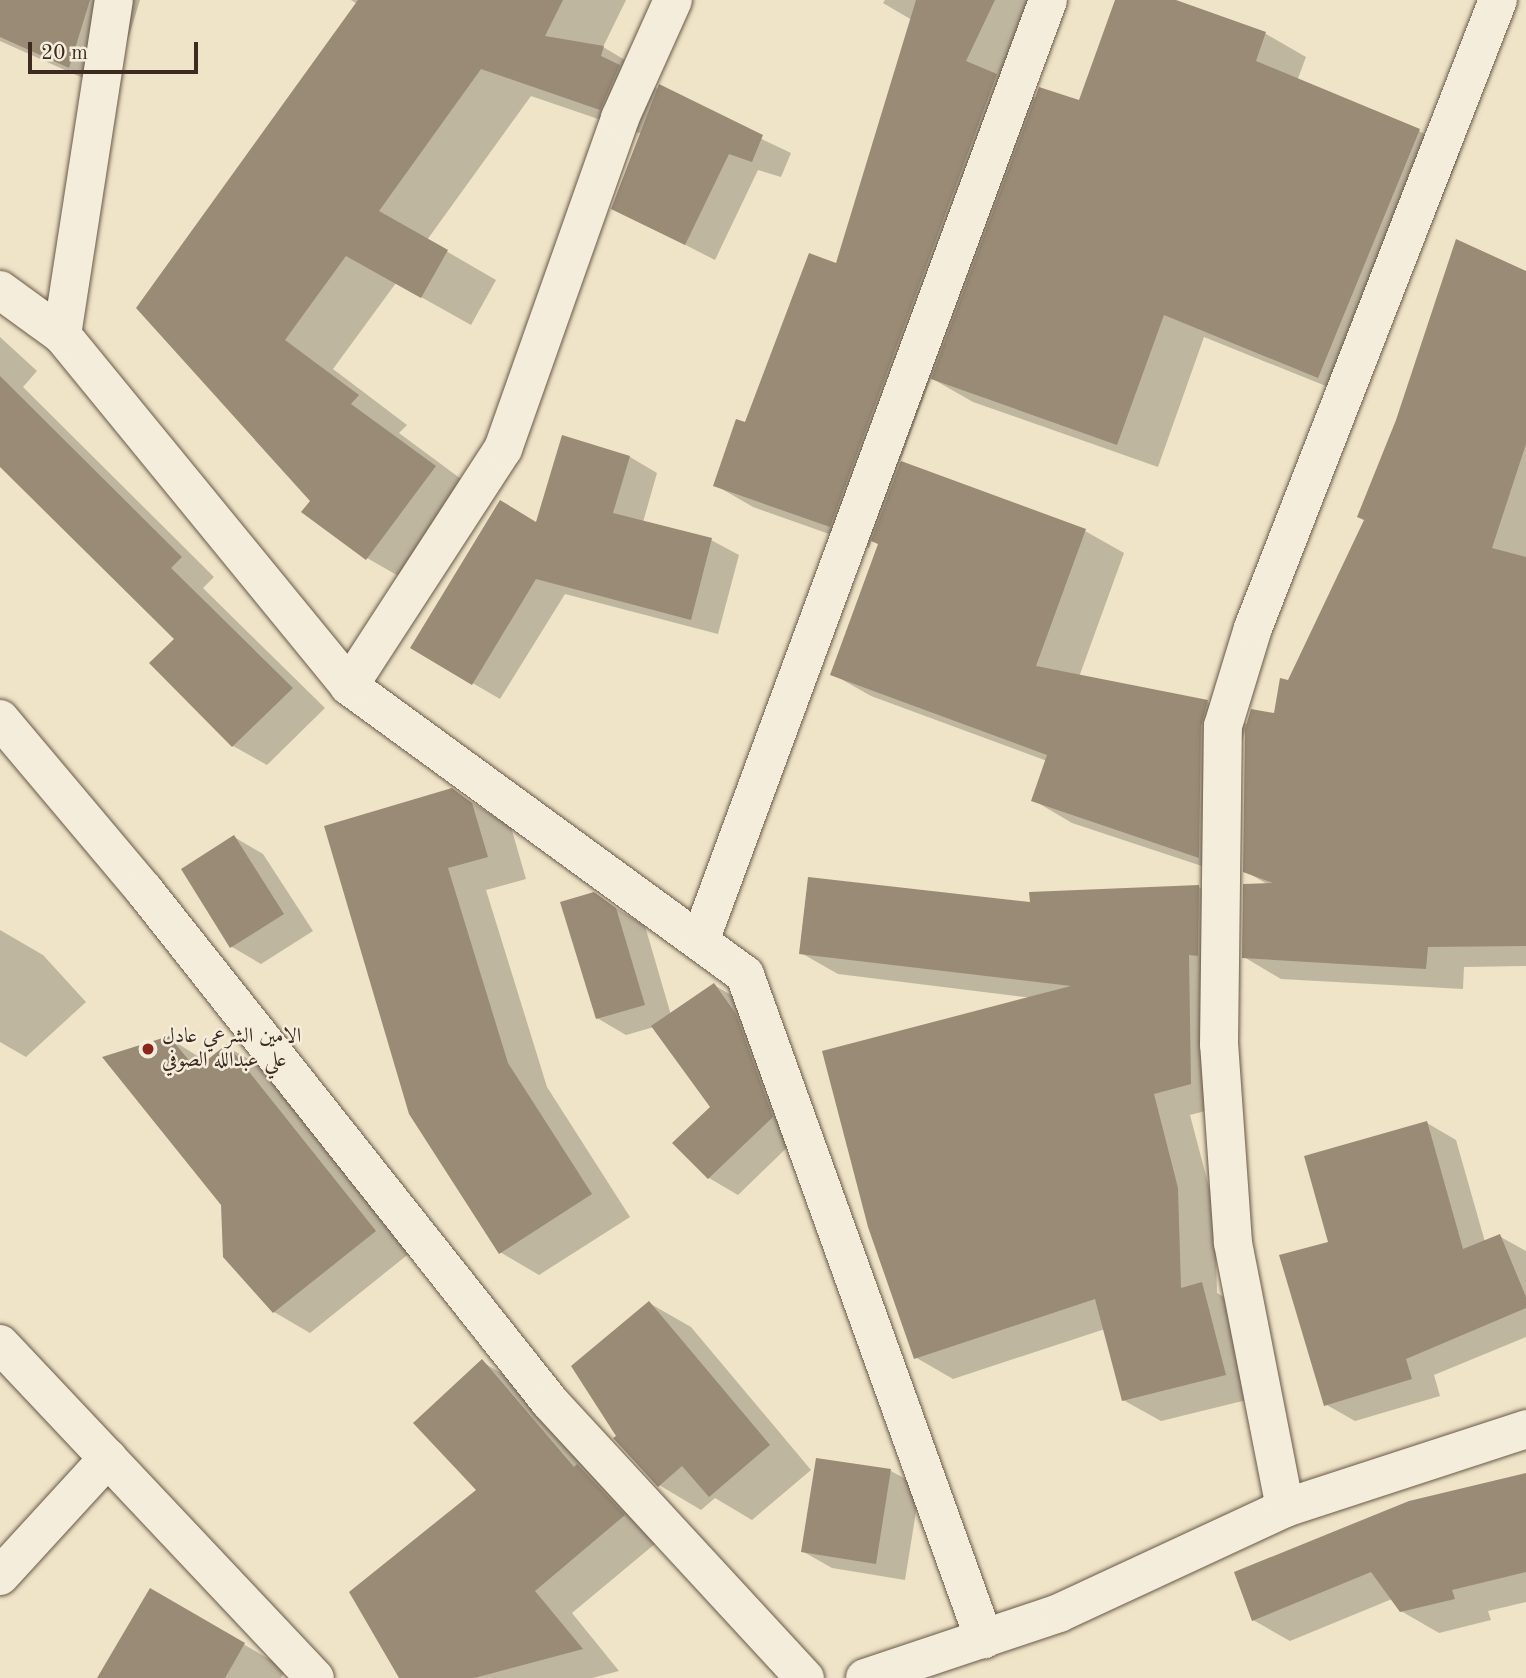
<!DOCTYPE html>
<meta charset="utf-8">
<style>
body{margin:0}
#map{position:relative;width:1526px;height:1678px;overflow:hidden;background:#efe4c8;font-family:"Old Standard TT",Amiri,serif}
div>[style]{position:absolute}
[style*='--x']{left:calc(var(--x)*1px);top:calc(var(--y)*1px);width:calc(var(--w)*1px);rotate:calc(var(--a)*1deg)}
.shadow>*{inset:0;background:#0003}
.building>*{inset:0;background:#998b76}
.roads{filter:drop-shadow(0 0 2px #695948) drop-shadow(0 0 2px #695948)}
.minor>*{height:38px;margin:-19px;padding:0 19px;transform-origin:19px;border-radius:19px;background:#f5eddb}
.dots>*{width:19px;height:19px;translate:-50% -50%;box-sizing:border-box;border:4px solid #f5eddb;border-radius:50%}
span{translate:-50% -50%;white-space:nowrap;text-align:center;line-height:1.15;-webkit-text-stroke:5px #f5eddb;paint-order:stroke}
.poi-label{font-size:21px;color:#3c2b1e}
.left{translate:0 -50%;text-align:left}
.scale{position:absolute;left:28px;top:42px;width:170px;height:32px;box-sizing:border-box;border:4px solid #3c2b1e;border-top:0;padding-left:9px;font-size:21px;line-height:24px;white-space:nowrap;color:#3c2b1e;-webkit-text-stroke:5px #f5eddb;paint-order:stroke}
</style>
<div id="map">
<div class="shadow">
<i style="clip-path:polygon(0 0,140px 0,112px 91px,0 41px)"></i>
<i style="clip-path:polygon(351px 0,626px 0,603px 47px,652px 76px,650px 84px,659px 90px,791px 153px,781px 177px,758px 170px,715px 260px,613px 208px,642px 134px,531px 96px,427px 240px,496px 280px,471px 325px,396px 283px,333px 369px,407px 425px,399px 433px,484px 496px,416px 586px,367px 558px,138px 308px,357px 4px)"></i>
<i style="clip-path:polygon(885px 0,1043px 0,1005px 80px,1037px 99px,1080px 102px,1117px 0,1171px 0,1266px 34px,1306px 57px,1297px 81px,1419px 131px,1460px 154px,1358px 399px,1204px 337px,1158px 467px,973px 402px,931px 378px,900px 462px,1085px 531px,1124px 553px,1079px 677px,1207px 702px,1248px 725px,1276px 715px,1289px 682px,1526px 273px,1526px 966px,1464px 967px,1463px 989px,1281px 979px,1244px 957px,1267px 884px,1245px 871px,1247px 727px,1239px 749px,1238px 878px,1072px 823px,1033px 800px,1047px 761px,871px 696px,832px 674px,880px 545px,872px 540px,869px 548px,753px 507px,715px 485px,837px 266px,912px 20px,883px 3px)"></i>
<i style="clip-path:polygon(0 337px,37px 371px,23px 387px,214px 577px,203px 588px,325px 708px,267px 765px,233px 746px,152px 663px,176px 639px,0 464px)"></i>
<i style="clip-path:polygon(563px 437px,630px 457px,657px 473px,643px 522px,711px 540px,739px 555px,718px 634px,565px 594px,500px 699px,412px 648px,537px 524px)"></i>
<i style="clip-path:polygon(452px 790px,511px 827px,526px 879px,486px 890px,547px 1087px,630px 1217px,539px 1275px,500px 1252px,410px 1113px)"></i>
<i style="clip-path:polygon(234px 837px,263px 854px,313px 931px,261px 964px,232px 947px)"></i>
<i style="clip-path:polygon(1199px 887px,1236px 909px,1228px 1105px,1190px 1115px,1215px 1210px,1217px 1293px,1239px 1306px,1263px 1396px,1161px 1421px,1123px 1400px,1105px 1329px,953px 1379px,915px 1357px,1033px 998px,838px 974px,801px 953px,1032px 904px)"></i>
<i style="clip-path:polygon(593px 894px,645px 926px,671px 1015px,714px 985px,743px 1002px,801px 1134px,738px 1195px,709px 1178px,675px 1143px,712px 1107px,654px 1027px,626px 1035px,597px 1018px)"></i>
<i style="clip-path:polygon(0 930px,43px 955px,86px 1002px,26px 1057px,0 1042px)"></i>
<i style="clip-path:polygon(169px 1038px,207px 1062px,227px 1047px,263px 1067px,411px 1252px,310px 1333px,274px 1312px,223px 1204px)"></i>
<i style="clip-path:polygon(1427px 1123px,1456px 1140px,1485px 1242px,1499px 1236px,1526px 1251px,1526px 1337px,1434px 1375px,1440px 1396px,1355px 1421px,1325px 1404px,1330px 1243px)"></i>
<i style="clip-path:polygon(649px 1303px,691px 1327px,811px 1470px,752px 1520px,715px 1498px,701px 1510px,659px 1485px)"></i>
<i style="clip-path:polygon(482px 1362px,520px 1384px,662px 1538px,572px 1613px,619px 1671px,592px 1678px,401px 1678px,479px 1490px)"></i>
<i style="clip-path:polygon(891px 1471px,920px 1487px,905px 1580px,832px 1568px,802px 1551px)"></i>
<i style="clip-path:polygon(1526px 1475px,1526px 1602px,1488px 1611px,1491px 1620px,1439px 1633px,1401px 1611px,1392px 1599px,1290px 1641px,1253px 1620px)"></i>
<i style="clip-path:polygon(151px 1590px,286px 1669px,281px 1678px,99px 1678px)"></i>
</div>
<div class="building">
<i style="clip-path:polygon(0 0,90px 0,69px 68px,0 37px)"></i>
<i style="clip-path:polygon(358px 0,563px 0,545px 36px,604px 46px,601px 56px,620px 65px,600px 110px,481px 69px,379px 211px,448px 250px,421px 298px,346px 256px,285px 340px,359px 395px,351px 404px,436px 466px,366px 560px,301px 512px,310px 501px,136px 308px)"></i>
<i style="clip-path:polygon(916px 0,995px 0,966px 61px,997px 74px,830px 527px,713px 486px,736px 419px,745px 422px,809px 253px,836px 263px)"></i>
<i style="clip-path:polygon(1115px 0,1176px 0,1266px 32px,1256px 61px,1420px 129px,1318px 378px,1164px 315px,1117px 445px,931px 379px,1039px 87px,1079px 100px)"></i>
<i style="clip-path:polygon(659px 84px,763px 135px,752px 162px,729px 154px,685px 245px,611px 209px)"></i>
<i style="clip-path:polygon(1456px 239px,1526px 271px,1526px 444px,1492px 548px,1526px 557px,1526px 946px,1428px 947px,1426px 969px,1242px 958px,1243px 884px,1273px 883px,1243px 872px,1245px 729px,1251px 709px,1274px 713px,1280px 678px,1288px 680px,1364px 520px,1357px 517px,1396px 420px)"></i>
<i style="clip-path:polygon(0 376px,182px 557px,171px 568px,293px 688px,232px 747px,149px 663px,174px 639px,0 467px)"></i>
<i style="clip-path:polygon(562px 435px,630px 456px,613px 513px,712px 538px,691px 620px,536px 579px,472px 685px,410px 648px,500px 500px,536px 522px)"></i>
<i style="clip-path:polygon(901px 461px,1086px 529px,1036px 666px,1208px 700px,1201px 726px,1199px 858px,1031px 801px,1047px 755px,830px 675px,878px 544px,871px 541px)"></i>
<i style="clip-path:polygon(452px 788px,472px 803px,488px 857px,448px 868px,508px 1063px,592px 1194px,499px 1254px,409px 1114px,324px 826px)"></i>
<i style="clip-path:polygon(234px 835px,284px 914px,230px 948px,181px 869px)"></i>
<i style="clip-path:polygon(808px 877px,1030px 902px,1029px 892px,1199px 885px,1198px 956px,1189px 955px,1191px 1084px,1154px 1094px,1178px 1188px,1181px 1288px,1202px 1282px,1226px 1375px,1122px 1401px,1095px 1299px,914px 1359px,868px 1227px,822px 1051px,1071px 986px,799px 954px)"></i>
<i style="clip-path:polygon(594px 892px,616px 908px,645px 1005px,596px 1019px,560px 902px)"></i>
<i style="clip-path:polygon(714px 983px,736px 1014px,773px 1117px,708px 1179px,672px 1143px,710px 1107px,651px 1026px)"></i>
<i style="clip-path:polygon(169px 1036px,196px 1069px,227px 1044px,376px 1231px,273px 1313px,223px 1257px,221px 1205px,102px 1057px)"></i>
<i style="clip-path:polygon(1427px 1121px,1463px 1249px,1500px 1234px,1526px 1297px,1526px 1308px,1406px 1359px,1412px 1379px,1324px 1406px,1279px 1255px,1328px 1242px,1304px 1156px)"></i>
<i style="clip-path:polygon(649px 1301px,770px 1445px,709px 1497px,682px 1466px,658px 1487px,613px 1438px,616px 1436px,571px 1366px)"></i>
<i style="clip-path:polygon(482px 1359px,574px 1467px,577px 1464px,625px 1515px,535px 1591px,583px 1649px,474px 1678px,399px 1678px,349px 1592px,476px 1490px,413px 1423px)"></i>
<i style="clip-path:polygon(816px 1458px,891px 1469px,876px 1564px,801px 1552px)"></i>
<i style="clip-path:polygon(1526px 1473px,1526px 1572px,1452px 1590px,1455px 1599px,1400px 1612px,1371px 1572px,1252px 1621px,1234px 1572px,1409px 1501px)"></i>
<i style="clip-path:polygon(150px 1588px,245px 1643px,225px 1678px,97px 1678px)"></i>
</div>
<div class="roads">
<div class="minor">
<i style="--x:0;--y:290;--w:77;--a:36"></i>
<i style="--x:62;--y:335;--w:453;--a:50.7"></i>
<i style="--x:349;--y:686;--w:490;--a:36.1"></i>
<i style="--x:745;--y:975;--w:706;--a:70.2"></i>
<i style="--x:62;--y:335;--w:339;--a:-81.2"></i>
<i style="--x:349;--y:686;--w:283;--a:-57"></i>
<i style="--x:503;--y:449;--w:351;--a:-70.5"></i>
<i style="--x:620;--y:118;--w:129;--a:-65.8"></i>
<i style="--x:0;--y:719;--w:224;--a:49.9"></i>
<i style="--x:144;--y:890;--w:653;--a:51.59"></i>
<i style="--x:550;--y:1402;--w:376;--a:47.3"></i>
<i style="--x:700;--y:941;--w:1003;--a:-69.7"></i>
<i style="--x:0;--y:1344;--w:459;--a:46.7"></i>
<i style="--x:1285;--y:1508;--w:270;--a:-101.1"></i>
<i style="--x:1233;--y:1243;--w:198;--a:-94"></i>
<i style="--x:1219;--y:1045;--w:319;--a:-89.3"></i>
<i style="--x:1223;--y:726;--w:102;--a:-73"></i>
<i style="--x:1253;--y:628;--w:674;--a:-68.69"></i>
<i style="--x:0;--y:1576;--w:160;--a:-47.5"></i>
<i style="--x:865;--y:1678;--w:205;--a:-18.5"></i>
<i style="--x:1059;--y:1613;--w:249;--a:-24.9"></i>
<i style="--x:1285;--y:1508;--w:254;--a:-18.1"></i>
</div>
</div>
<div class="dots">
<i style="left:148px;top:1049px;background:#8f2418"></i>
</div>
<div class="poi-label">
<span class="left" style="left:162px;top:1049px">الامين الشرعي عادل<br>علي عبدالله الصوفي</span>
</div>
<div class="scale">20 m</div>
</div>
